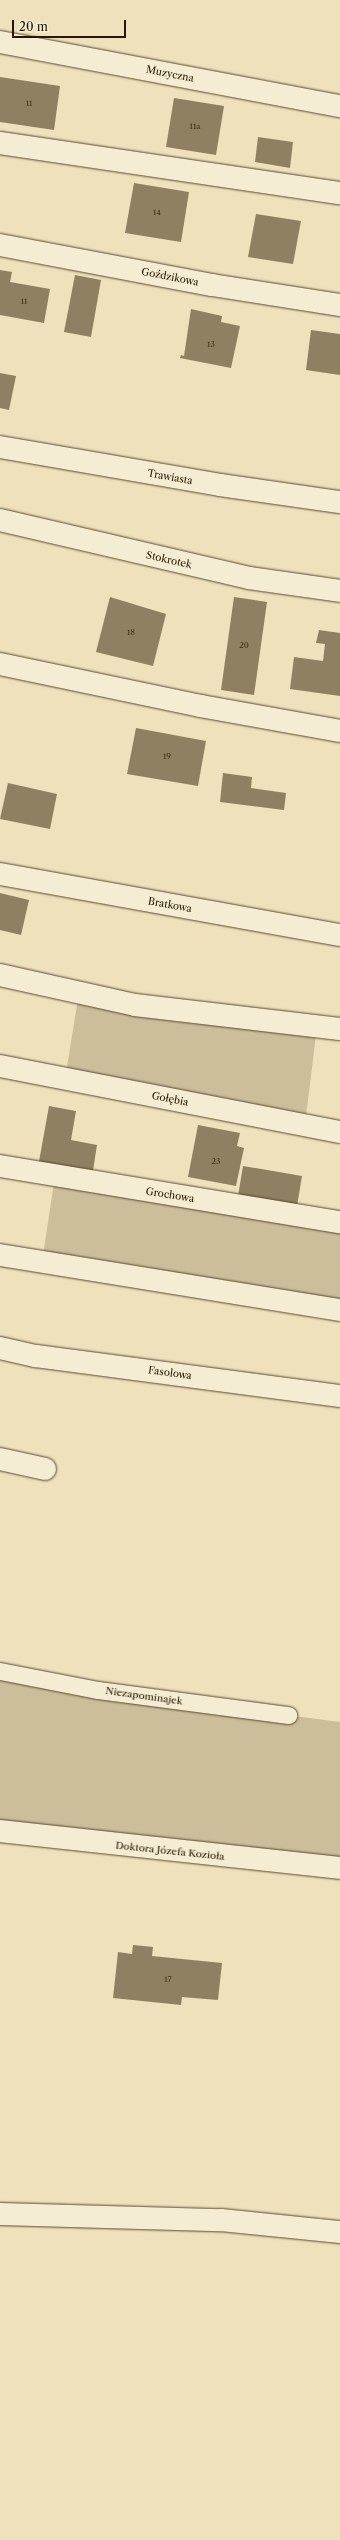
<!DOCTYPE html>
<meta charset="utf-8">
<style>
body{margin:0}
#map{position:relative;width:340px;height:2540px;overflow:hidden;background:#eee1bb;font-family:"Libre Caslon Text",serif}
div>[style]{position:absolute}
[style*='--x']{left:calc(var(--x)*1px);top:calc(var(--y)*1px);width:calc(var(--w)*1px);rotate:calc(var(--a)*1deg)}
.green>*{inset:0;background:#ccbe9b}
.building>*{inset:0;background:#8f8062}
.roads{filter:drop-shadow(0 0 1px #5a4930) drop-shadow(0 0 1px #5a4930)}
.service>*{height:17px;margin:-8.5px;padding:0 8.5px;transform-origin:8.5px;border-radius:8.5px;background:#f4ecd3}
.minor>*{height:22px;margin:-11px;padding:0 11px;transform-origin:11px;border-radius:11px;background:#f4ecd3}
span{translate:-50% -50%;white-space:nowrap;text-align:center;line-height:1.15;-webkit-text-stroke:3px #f4ecd3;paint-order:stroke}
.number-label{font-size:8px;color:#423019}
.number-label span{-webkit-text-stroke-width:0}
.street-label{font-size:10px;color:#281601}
.scale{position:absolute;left:12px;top:20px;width:114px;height:18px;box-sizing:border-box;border:2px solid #281601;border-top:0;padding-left:5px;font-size:12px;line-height:14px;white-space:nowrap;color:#281601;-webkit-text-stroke:3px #f4ecd3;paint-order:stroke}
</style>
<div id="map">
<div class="green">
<i style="clip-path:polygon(79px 993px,317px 1026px,305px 1125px,65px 1079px)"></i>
<i style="clip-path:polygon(55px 1176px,340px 1222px,340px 1310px,42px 1262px)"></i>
<i style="clip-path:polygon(0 1671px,98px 1690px,340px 1722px,340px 1868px,0 1831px)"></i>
</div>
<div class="building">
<i style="clip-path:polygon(0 77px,60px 86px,54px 130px,0 122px)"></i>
<i style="clip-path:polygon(174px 98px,224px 106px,216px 155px,166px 147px)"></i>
<i style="clip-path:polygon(258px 137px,293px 142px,290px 168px,255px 162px)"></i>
<i style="clip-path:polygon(134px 183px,189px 192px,181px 242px,125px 233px)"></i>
<i style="clip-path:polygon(256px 214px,301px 221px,293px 264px,248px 257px)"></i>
<i style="clip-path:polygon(0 270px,12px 272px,10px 282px,50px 289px,44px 323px,0 315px)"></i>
<i style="clip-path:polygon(75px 275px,101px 280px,91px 337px,64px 332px)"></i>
<i style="clip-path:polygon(191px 309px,222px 316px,221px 322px,240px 326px,231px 368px,180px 358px,181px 355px,184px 356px)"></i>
<i style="clip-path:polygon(311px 330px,340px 334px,340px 375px,306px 370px)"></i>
<i style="clip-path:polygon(0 373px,16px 376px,9px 410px,0 408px)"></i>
<i style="clip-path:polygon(110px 597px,166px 614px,153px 666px,96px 652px)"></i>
<i style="clip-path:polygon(234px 597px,267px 602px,254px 695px,221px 690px)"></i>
<i style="clip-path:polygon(319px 630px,340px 633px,340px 696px,290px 689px,294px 657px,323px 661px,325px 644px,316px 643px)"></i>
<i style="clip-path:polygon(136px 728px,206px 741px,198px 786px,127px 774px)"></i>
<i style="clip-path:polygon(223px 773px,252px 777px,251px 788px,286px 793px,284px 810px,220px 802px)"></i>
<i style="clip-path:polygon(8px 783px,57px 794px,50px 829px,0 819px)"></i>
<i style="clip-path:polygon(0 893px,29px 900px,21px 935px,0 930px)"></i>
<i style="clip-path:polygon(49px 1106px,76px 1111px,71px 1140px,97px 1145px,92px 1177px,38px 1167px)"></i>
<i style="clip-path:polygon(198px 1125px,240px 1133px,237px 1146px,244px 1148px,236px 1186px,188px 1177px)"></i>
<i style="clip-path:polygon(243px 1166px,302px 1176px,297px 1206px,238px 1196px)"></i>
<i style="clip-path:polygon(133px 1945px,153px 1947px,152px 1956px,222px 1963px,218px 2000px,182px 1997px,181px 2005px,113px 1998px,118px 1952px,132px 1954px)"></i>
</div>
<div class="roads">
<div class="service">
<i style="--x:0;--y:1671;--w:100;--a:11"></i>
<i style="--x:98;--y:1690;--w:192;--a:7.5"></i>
</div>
<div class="minor">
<i style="--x:0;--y:42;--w:346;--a:10.7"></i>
<i style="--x:0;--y:143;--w:344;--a:8.4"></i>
<i style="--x:0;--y:245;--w:216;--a:10.7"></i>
<i style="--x:212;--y:285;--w:130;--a:8.9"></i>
<i style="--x:0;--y:447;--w:223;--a:9.8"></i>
<i style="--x:220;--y:485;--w:121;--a:8.1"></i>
<i style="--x:0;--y:520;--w:256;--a:13.1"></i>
<i style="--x:249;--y:578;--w:92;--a:8.1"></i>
<i style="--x:0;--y:664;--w:205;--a:11.8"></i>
<i style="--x:201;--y:706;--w:141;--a:10.2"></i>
<i style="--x:0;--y:874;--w:345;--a:10.2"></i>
<i style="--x:0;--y:975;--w:138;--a:12.5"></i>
<i style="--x:135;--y:1005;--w:206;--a:6.7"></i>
<i style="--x:0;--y:1066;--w:346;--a:11"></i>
<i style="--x:0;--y:1166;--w:345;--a:9.4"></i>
<i style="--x:0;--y:1255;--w:344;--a:9.2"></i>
<i style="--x:0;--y:1348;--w:37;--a:13"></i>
<i style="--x:36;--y:1356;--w:307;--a:7.5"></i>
<i style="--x:0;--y:1459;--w:46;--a:12.5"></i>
<i style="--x:0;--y:1831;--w:342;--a:6.2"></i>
<i style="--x:0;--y:2214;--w:221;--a:1.6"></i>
<i style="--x:221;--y:2220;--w:120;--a:5.8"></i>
</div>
</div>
<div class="number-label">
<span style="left:29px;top:104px">11</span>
<span style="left:195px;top:127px">11a</span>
<span style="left:157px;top:213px">14</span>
<span style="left:24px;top:302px">11</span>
<span style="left:211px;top:345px">13</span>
<span style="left:131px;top:633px">18</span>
<span style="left:244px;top:646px">20</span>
<span style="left:167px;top:757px">19</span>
<span style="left:216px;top:1162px">23</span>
<span style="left:168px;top:1980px">17</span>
</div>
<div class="street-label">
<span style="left:170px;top:74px;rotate:11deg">Muzyczna</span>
<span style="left:170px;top:277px;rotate:11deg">Goździkowa</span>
<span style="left:170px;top:477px;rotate:10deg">Trawiasta</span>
<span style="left:169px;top:560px;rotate:13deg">Stokrotek</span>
<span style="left:170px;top:905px;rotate:10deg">Bratkowa</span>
<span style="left:170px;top:1099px;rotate:11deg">Gołębia</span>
<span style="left:170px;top:1195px;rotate:9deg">Grochowa</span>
<span style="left:170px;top:1373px;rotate:8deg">Fasolowa</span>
<span style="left:144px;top:1696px;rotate:8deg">Niezapominajek</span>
<span style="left:170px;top:1851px;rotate:6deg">Doktora Józefa Kozioła</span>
</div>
<div class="scale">20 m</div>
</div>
